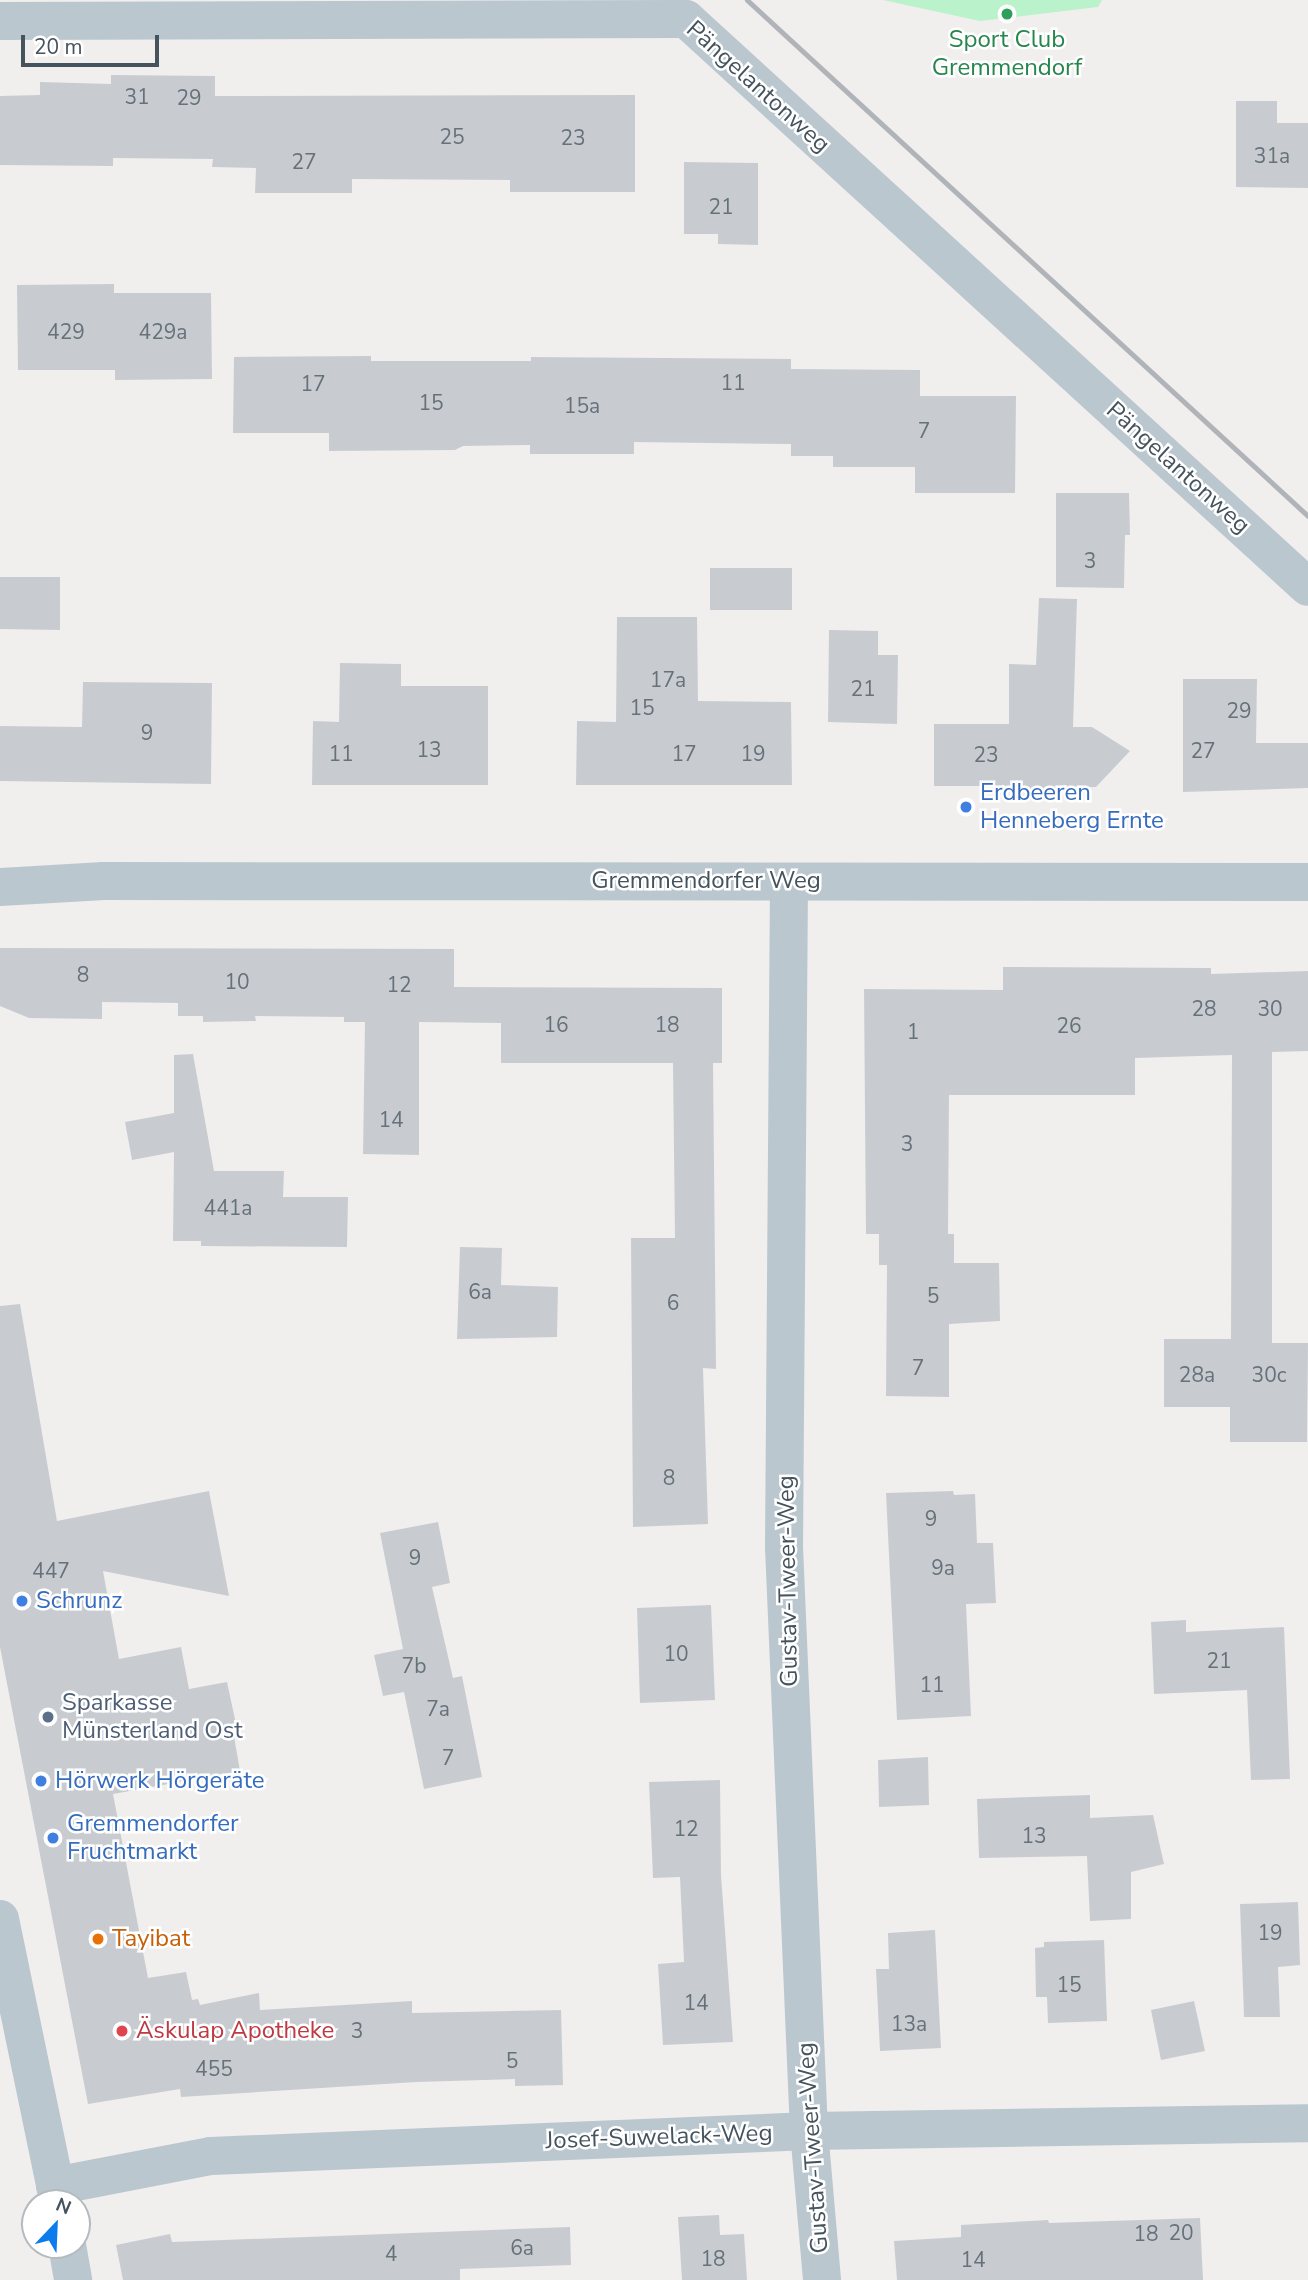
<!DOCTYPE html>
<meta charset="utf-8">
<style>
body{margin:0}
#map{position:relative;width:1308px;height:2280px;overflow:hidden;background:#f1eeee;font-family:"Nunito Sans",sans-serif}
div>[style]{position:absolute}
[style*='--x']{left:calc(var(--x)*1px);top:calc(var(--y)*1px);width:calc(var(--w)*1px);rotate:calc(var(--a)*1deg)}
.green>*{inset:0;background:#baf2cc}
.building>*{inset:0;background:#c8ccd1}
.minor>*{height:38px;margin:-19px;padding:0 19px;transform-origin:19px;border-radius:19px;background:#bbc7ce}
.rail>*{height:5px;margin:-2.5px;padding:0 2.5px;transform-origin:2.5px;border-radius:2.5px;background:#b0b4b9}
.dots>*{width:19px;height:19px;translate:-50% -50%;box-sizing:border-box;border:4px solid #fff;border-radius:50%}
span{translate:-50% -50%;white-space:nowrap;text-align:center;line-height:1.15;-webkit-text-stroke:5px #fff;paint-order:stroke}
.number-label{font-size:21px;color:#66717a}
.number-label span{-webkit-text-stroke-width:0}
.leisure-label{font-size:24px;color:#27864d}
.street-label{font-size:24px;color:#45535d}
.shop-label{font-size:24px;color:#366cbe}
.left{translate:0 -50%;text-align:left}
.service-label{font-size:24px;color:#4e5e75}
.food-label{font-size:24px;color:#c56008}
.health-label{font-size:24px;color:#be3a42}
.north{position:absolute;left:21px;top:2189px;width:70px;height:70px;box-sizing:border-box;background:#fff;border:2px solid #b5babe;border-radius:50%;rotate:23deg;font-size:19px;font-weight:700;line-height:28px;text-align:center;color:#45535d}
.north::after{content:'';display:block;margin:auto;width:24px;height:32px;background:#0d7bec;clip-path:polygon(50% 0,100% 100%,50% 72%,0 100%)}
.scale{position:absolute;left:21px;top:35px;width:138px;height:32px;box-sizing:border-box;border:4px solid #45535d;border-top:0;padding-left:9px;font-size:21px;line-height:24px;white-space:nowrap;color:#45535d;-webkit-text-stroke:5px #fff;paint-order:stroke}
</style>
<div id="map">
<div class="green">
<i style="clip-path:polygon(883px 0,1102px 0,1098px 7px,980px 21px)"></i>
</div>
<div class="building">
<i style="clip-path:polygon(111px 75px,215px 76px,215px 96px,635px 95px,635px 192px,510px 192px,510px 180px,352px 179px,352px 193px,255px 193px,256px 168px,212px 167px,213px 159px,113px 158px,113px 166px,0 165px,0 96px,40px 95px,40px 82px,111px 84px)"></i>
<i style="clip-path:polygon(1236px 101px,1277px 101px,1277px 123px,1308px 123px,1308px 188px,1236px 187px)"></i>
<i style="clip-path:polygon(684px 162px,758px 163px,758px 245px,718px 244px,718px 234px,684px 234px)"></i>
<i style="clip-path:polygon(114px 284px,114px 293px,211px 293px,212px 379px,115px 380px,115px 370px,18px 370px,17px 285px)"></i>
<i style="clip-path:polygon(371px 356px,371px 361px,531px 361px,531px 357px,791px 359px,791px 369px,920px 370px,920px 396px,1016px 396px,1015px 493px,915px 493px,915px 467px,833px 467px,833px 456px,791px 456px,791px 444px,634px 442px,634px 454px,530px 454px,530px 445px,463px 446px,455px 450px,329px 451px,329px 433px,233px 433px,234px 357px)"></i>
<i style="clip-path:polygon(1056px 493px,1129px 493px,1130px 535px,1125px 535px,1124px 588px,1056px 587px)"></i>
<i style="clip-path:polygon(710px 568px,792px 568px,792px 610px,710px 610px)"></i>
<i style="clip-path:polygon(0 577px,60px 577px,60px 630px,0 629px)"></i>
<i style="clip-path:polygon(1039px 598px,1077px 599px,1073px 727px,1092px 727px,1130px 751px,1096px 787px,1065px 788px,1065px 792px,1011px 790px,1011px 786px,934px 786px,934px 724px,1009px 724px,1009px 664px,1036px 665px)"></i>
<i style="clip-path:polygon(617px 617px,697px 617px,698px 701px,791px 702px,792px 785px,576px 785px,577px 721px,616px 722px)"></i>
<i style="clip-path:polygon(829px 630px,878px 631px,878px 655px,898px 655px,897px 724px,828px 722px)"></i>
<i style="clip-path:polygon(340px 663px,401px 664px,401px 686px,488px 686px,488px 785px,312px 785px,313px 721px,339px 722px)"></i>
<i style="clip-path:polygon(1183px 679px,1257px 679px,1256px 743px,1308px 743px,1308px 788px,1183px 792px)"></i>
<i style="clip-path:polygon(83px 682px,212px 683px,211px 784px,0 781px,0 726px,82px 727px)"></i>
<i style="clip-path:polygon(0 948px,454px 949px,454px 987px,722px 988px,722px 1063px,713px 1063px,716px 1369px,703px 1368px,708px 1524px,633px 1527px,631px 1238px,675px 1238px,673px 1063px,501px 1063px,501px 1023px,419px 1022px,419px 1155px,363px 1154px,365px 1022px,344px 1022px,344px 1017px,255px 1016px,256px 1021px,203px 1022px,203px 1016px,178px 1016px,178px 1003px,102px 1002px,102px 1019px,29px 1018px,0 1006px)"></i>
<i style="clip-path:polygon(1003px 967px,1211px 968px,1211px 974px,1308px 971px,1308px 1051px,1272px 1052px,1272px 1343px,1308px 1343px,1307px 1442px,1230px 1442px,1230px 1407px,1164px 1407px,1164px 1339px,1231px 1339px,1232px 1055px,1135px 1058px,1135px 1095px,949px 1095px,948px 1234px,954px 1234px,954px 1263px,999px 1263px,1000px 1321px,949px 1324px,949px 1397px,886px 1396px,887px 1265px,879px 1265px,879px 1234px,866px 1234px,864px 989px,1003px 990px)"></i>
<i style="clip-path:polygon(193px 1054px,214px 1171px,284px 1171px,283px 1197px,348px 1197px,347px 1247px,201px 1246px,201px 1241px,173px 1241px,174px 1152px,132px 1160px,125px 1122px,174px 1113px,174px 1055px)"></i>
<i style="clip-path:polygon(460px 1247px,502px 1248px,501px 1285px,558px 1287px,557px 1337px,457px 1339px)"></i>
<i style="clip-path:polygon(20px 1304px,57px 1521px,209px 1491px,229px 1596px,103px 1571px,119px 1659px,181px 1647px,189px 1689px,227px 1682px,236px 1724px,232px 1725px,240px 1771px,113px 1794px,148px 1978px,186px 1972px,192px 2000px,198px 1999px,200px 2005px,259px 1993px,260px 2010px,412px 2001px,412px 2013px,561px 2010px,563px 2085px,515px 2086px,515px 2079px,416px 2082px,181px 2097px,180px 2089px,88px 2104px,0 1647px,0 1306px)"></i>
<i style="clip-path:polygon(953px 1491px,954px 1495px,975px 1494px,977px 1543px,993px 1543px,996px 1603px,966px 1604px,971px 1716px,897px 1720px,886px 1493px)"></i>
<i style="clip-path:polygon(438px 1522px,450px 1583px,432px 1587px,453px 1678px,462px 1676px,482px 1777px,424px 1789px,404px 1692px,383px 1696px,374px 1655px,403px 1649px,380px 1533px)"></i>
<i style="clip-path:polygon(711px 1605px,715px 1700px,640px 1703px,637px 1608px)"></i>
<i style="clip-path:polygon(1186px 1620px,1186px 1632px,1284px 1627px,1290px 1779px,1251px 1780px,1247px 1690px,1154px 1694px,1151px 1622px)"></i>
<i style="clip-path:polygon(928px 1757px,929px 1805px,879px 1807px,878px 1760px)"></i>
<i style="clip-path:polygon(720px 1780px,721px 1875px,733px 2042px,663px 2045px,658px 1964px,684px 1962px,680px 1877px,653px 1878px,649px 1782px)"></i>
<i style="clip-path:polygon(1090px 1795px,1090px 1818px,1153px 1815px,1164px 1864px,1131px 1872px,1131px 1919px,1090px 1921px,1087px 1856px,979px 1858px,977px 1799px)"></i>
<i style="clip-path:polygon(1298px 1902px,1300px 1965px,1278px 1967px,1280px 2017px,1244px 2017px,1240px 1904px)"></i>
<i style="clip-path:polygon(935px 1930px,941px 2048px,880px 2051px,876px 1969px,889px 1969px,888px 1933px)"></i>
<i style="clip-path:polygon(1104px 1940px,1107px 2021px,1048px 2023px,1047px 1997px,1036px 1997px,1035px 1948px,1044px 1947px,1044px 1942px)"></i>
<i style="clip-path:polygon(1194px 2001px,1205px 2051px,1161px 2060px,1151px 2010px)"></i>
<i style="clip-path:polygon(719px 2215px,720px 2235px,744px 2234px,747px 2280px,682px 2280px,678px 2217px)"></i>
<i style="clip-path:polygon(1200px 2218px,1203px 2280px,897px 2280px,894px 2241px,961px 2237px,961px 2225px,1048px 2220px,1049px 2223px)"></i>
<i style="clip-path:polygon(570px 2227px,571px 2265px,460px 2269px,460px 2280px,123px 2280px,116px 2245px,170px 2234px,172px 2242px)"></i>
</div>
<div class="minor">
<i style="--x:0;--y:21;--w:686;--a:-0.17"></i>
<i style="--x:686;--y:19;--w:842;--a:42.4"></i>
<i style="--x:789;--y:882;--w:665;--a:90.43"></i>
<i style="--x:784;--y:1547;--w:585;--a:87.55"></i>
<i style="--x:809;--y:2131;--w:150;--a:85"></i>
<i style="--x:0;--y:887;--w:104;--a:-3.3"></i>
<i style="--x:104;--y:881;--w:1204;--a:0.05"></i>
<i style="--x:0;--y:1919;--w:290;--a:78.3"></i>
<i style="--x:55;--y:2186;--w:159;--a:-10.9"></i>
<i style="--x:211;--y:2156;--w:599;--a:-2.39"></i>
<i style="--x:809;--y:2131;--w:499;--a:-0.9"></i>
<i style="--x:67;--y:2245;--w:36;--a:80"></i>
</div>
<div class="rail">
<i style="--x:747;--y:0;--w:762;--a:42.61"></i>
</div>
<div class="dots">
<i style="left:1007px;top:14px;background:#2e9e5b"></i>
<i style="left:966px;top:807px;background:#3f7fe0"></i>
<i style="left:22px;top:1601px;background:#3f7fe0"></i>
<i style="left:48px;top:1717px;background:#5c6f8a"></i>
<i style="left:41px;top:1781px;background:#3f7fe0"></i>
<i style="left:53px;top:1838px;background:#3f7fe0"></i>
<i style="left:98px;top:1939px;background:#e8710a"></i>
<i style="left:122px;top:2031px;background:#e0444e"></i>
</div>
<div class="number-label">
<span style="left:137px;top:97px">31</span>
<span style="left:189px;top:98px">29</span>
<span style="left:452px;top:137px">25</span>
<span style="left:573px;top:138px">23</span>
<span style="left:1272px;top:156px">31a</span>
<span style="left:304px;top:162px">27</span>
<span style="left:721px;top:207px">21</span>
<span style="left:66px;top:332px">429</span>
<span style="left:163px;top:332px">429a</span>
<span style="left:733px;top:383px">11</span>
<span style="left:313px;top:384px">17</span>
<span style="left:431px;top:403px">15</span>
<span style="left:582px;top:406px">15a</span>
<span style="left:924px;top:431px">7</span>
<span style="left:1090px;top:561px">3</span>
<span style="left:668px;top:680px">17a</span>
<span style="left:863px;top:689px">21</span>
<span style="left:642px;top:708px">15</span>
<span style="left:1239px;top:711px">29</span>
<span style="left:147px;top:733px">9</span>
<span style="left:429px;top:750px">13</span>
<span style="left:1203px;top:751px">27</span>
<span style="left:341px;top:754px">11</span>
<span style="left:684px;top:754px">17</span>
<span style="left:753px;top:754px">19</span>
<span style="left:986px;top:755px">23</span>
<span style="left:83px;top:975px">8</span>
<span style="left:237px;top:982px">10</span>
<span style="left:399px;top:985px">12</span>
<span style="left:1204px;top:1009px">28</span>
<span style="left:1270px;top:1009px">30</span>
<span style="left:556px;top:1025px">16</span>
<span style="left:667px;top:1025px">18</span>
<span style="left:1069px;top:1026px">26</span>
<span style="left:913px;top:1032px">1</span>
<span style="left:391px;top:1120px">14</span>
<span style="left:907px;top:1144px">3</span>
<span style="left:228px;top:1208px">441a</span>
<span style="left:480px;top:1292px">6a</span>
<span style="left:933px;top:1296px">5</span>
<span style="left:673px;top:1303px">6</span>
<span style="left:918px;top:1368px">7</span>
<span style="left:1197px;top:1375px">28a</span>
<span style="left:1269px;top:1375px">30c</span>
<span style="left:669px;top:1478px">8</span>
<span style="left:931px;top:1519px">9</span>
<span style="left:415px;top:1558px">9</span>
<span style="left:943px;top:1568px">9a</span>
<span style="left:51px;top:1571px">447</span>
<span style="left:676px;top:1654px">10</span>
<span style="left:1219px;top:1661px">21</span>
<span style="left:414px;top:1666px">7b</span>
<span style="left:932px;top:1685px">11</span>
<span style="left:438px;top:1709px">7a</span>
<span style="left:448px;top:1758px">7</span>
<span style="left:686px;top:1829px">12</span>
<span style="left:1034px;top:1836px">13</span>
<span style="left:1270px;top:1933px">19</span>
<span style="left:1069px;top:1985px">15</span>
<span style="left:696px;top:2003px">14</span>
<span style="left:909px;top:2024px">13a</span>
<span style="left:357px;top:2031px">3</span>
<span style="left:512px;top:2061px">5</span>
<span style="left:214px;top:2069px">455</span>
<span style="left:1181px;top:2233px">20</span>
<span style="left:1146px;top:2234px">18</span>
<span style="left:522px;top:2248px">6a</span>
<span style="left:391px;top:2254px">4</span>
<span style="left:713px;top:2259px">18</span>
<span style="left:973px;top:2260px">14</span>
</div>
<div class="leisure-label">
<span style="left:1007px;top:54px">Sport Club<br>Gremmendorf</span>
</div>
<div class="street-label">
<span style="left:758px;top:87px;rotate:42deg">Pängelantonweg</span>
<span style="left:1178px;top:468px;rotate:42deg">Pängelantonweg</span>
<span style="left:706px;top:881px">Gremmendorfer Weg</span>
<span style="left:788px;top:1581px;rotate:-91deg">Gustav-Tweer-Weg</span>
<span style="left:659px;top:2137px;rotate:-2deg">Josef-Suwelack-Weg</span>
<span style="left:813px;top:2148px;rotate:-94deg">Gustav-Tweer-Weg</span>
</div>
<div class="shop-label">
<span class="left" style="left:980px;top:807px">Erdbeeren<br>Henneberg Ernte</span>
<span class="left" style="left:36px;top:1601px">Schrunz</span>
<span class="left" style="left:55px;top:1781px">Hörwerk Hörgeräte</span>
<span class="left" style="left:67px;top:1838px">Gremmendorfer<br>Fruchtmarkt</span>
</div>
<div class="service-label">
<span class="left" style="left:62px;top:1717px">Sparkasse<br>Münsterland Ost</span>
</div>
<div class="food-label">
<span class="left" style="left:112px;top:1939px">Tayibat</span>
</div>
<div class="health-label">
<span class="left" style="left:136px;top:2031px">Äskulap Apotheke</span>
</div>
<div class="north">N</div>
<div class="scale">20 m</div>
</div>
